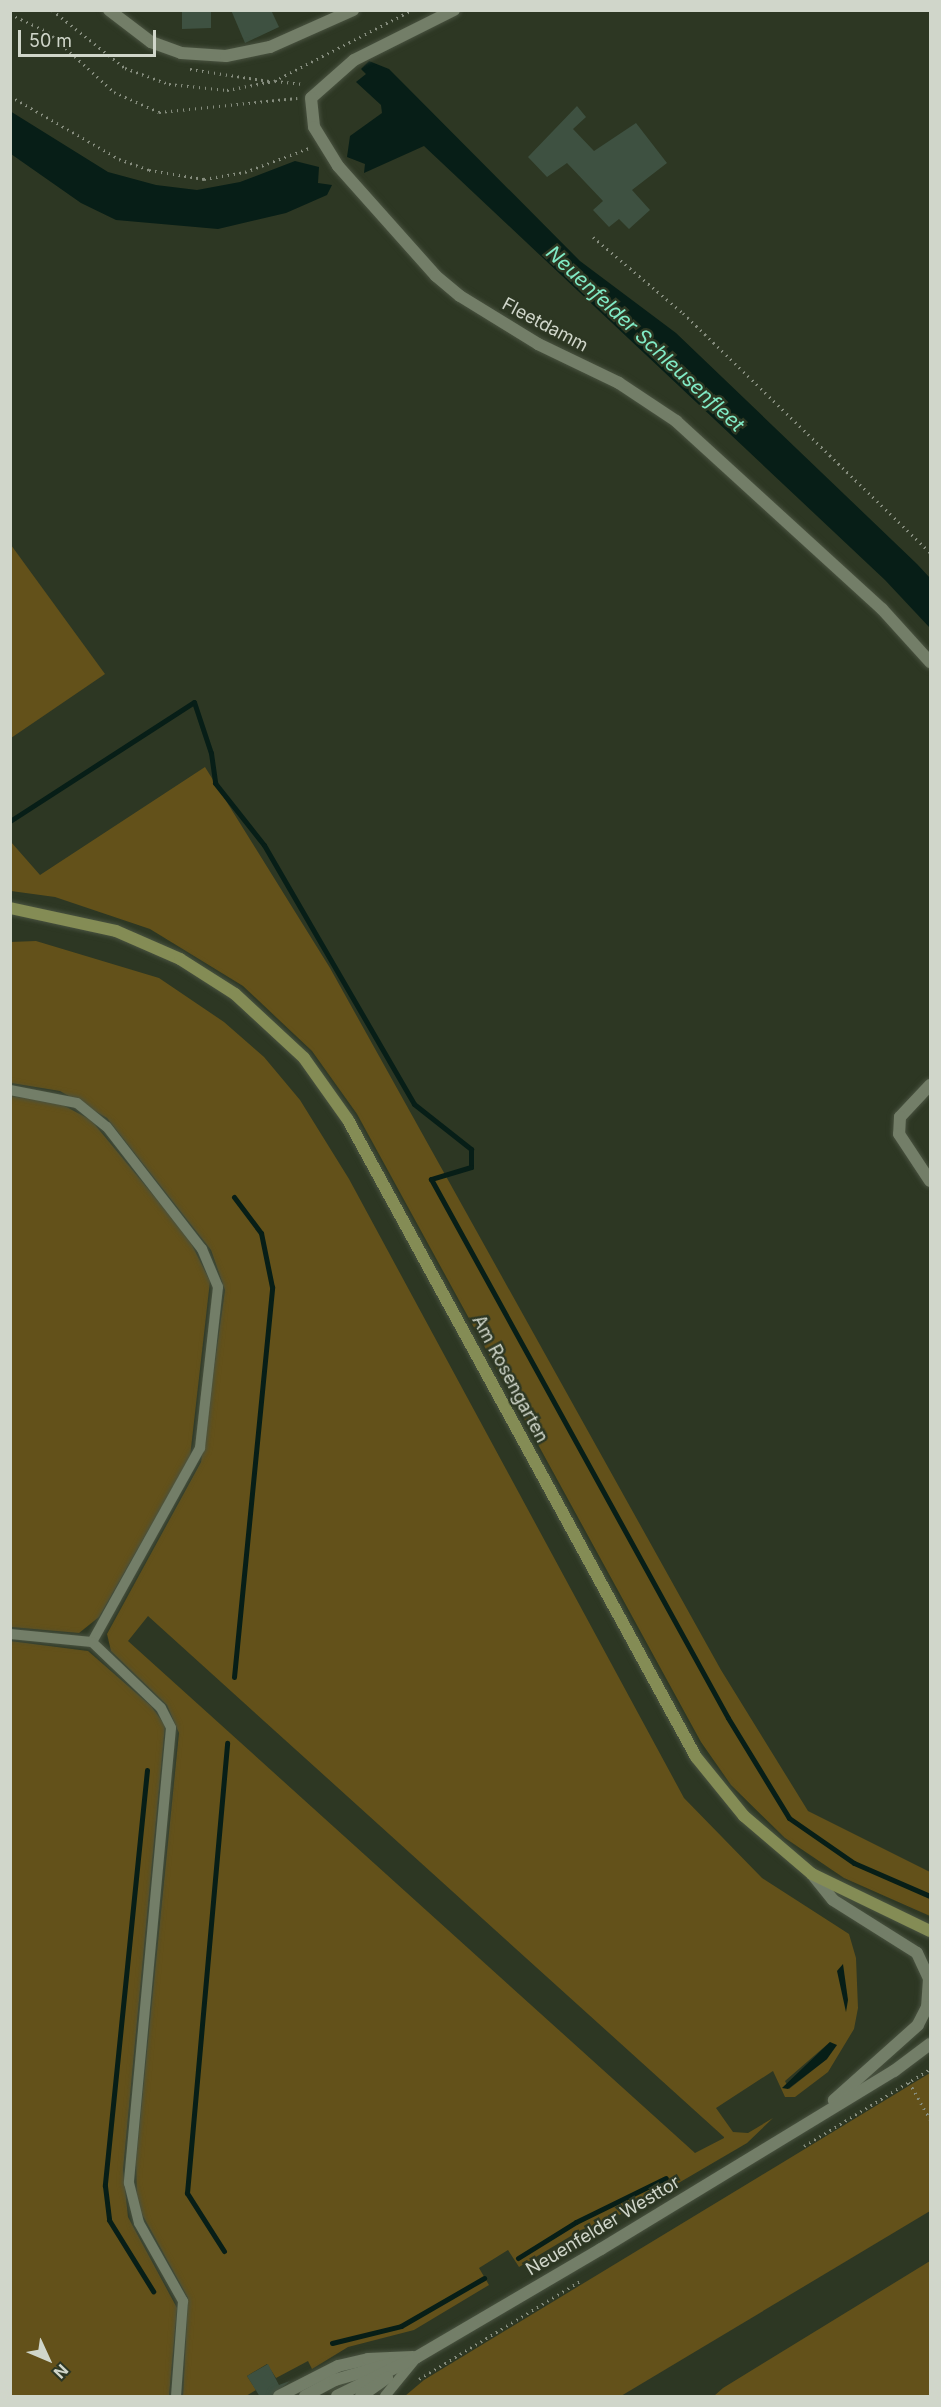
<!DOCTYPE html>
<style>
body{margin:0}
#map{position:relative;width:941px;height:2407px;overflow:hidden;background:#2d3723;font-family:Inter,sans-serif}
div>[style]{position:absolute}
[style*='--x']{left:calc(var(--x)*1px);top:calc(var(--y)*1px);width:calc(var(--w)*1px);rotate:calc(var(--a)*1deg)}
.green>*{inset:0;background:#63511a}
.water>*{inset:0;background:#071e17}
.stream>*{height:5px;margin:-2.5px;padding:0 2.5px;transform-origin:2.5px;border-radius:2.5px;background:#071e17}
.building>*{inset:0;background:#3e5141}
.path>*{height:3px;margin-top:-1.5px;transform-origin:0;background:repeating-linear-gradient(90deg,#858c7d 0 1.5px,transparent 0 6px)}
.roads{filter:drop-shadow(0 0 2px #495240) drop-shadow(0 0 2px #495240)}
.lane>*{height:10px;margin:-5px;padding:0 5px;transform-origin:5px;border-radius:5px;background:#737e68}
.street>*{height:12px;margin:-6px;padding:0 6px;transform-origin:6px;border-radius:6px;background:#737e68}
.secondary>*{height:12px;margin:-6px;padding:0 6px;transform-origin:6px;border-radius:6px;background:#848c55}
span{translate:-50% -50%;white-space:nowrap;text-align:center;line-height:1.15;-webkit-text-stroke:5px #2d3723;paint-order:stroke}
.street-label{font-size:18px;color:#d0d6ca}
.water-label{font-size:20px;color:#81ebc6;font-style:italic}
.frame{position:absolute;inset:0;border:12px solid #d0d6ca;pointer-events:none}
.north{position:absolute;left:18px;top:2329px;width:60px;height:60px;-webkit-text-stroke:4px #2d3723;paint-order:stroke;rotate:134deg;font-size:16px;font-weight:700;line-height:24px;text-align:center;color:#d0d6ca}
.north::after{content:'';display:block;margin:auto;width:21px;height:27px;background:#d0d6ca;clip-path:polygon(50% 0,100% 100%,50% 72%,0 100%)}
.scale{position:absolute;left:18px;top:30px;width:138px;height:27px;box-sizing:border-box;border:3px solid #d0d6ca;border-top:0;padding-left:8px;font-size:18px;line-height:21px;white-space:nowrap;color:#d0d6ca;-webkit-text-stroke:4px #2d3723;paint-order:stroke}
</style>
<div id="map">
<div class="green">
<i style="clip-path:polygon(11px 545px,105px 674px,11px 738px,10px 738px)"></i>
<i style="clip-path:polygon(205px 767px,330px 968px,721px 1670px,808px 1811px,930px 1872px,930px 1916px,844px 1878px,785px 1838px,731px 1785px,701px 1742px,357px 1114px,312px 1051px,243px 986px,150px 929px,55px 897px,11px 891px,11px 842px,40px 875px)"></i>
<i style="clip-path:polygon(evenodd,36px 941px,159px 978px,224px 1022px,264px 1057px,300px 1100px,349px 1179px,684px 1798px,762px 1878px,849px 1934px,856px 1958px,858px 2008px,854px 2029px,828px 2072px,795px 2097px,785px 2097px,773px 2071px,716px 2108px,733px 2132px,748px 2133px,773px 2118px,747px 2143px,634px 2209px,581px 2230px,519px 2267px,508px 2250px,479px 2268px,489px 2285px,414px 2330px,348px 2347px,312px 2369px,308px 2361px,276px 2378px,267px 2364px,247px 2376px,256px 2390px,246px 2396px,183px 2396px,188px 2298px,137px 2205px,136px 2160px,179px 1733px,167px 1705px,111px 1651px,107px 1634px,201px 1462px,225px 1290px,211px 1250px,107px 1118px,60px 1091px,11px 1083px,10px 942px,36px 941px,148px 1616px,724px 2137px,724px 2138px,695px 2153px,128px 1641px,148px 1616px,36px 941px,830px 2042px,827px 2059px,789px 2089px,785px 2081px,830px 2042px)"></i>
<i style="clip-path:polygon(10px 1096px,59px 1103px,91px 1120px,188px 1237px,210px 1281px,190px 1457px,99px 1617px,79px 1633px,11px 1627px)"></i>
<i style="clip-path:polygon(10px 1641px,88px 1651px,151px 1706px,165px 1725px,123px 2170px,128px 2217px,177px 2308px,169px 2396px,11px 2396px)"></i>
<i style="clip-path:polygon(930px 2073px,930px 2211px,621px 2396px,405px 2396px,424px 2380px)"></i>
<i style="clip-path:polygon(930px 2261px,930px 2396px,714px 2396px,723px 2388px)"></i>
</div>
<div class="water">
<i style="clip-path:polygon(369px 61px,389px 69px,580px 261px,676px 333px,917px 564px,930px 578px,930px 628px,885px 580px,424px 146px,364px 173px,365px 164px,347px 157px,350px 136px,382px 113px,381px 105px,356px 82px,366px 74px,361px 69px)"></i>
<i style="clip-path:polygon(10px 111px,108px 172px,156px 185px,197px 190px,240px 182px,295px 161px,319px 167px,318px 183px,332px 185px,327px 195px,286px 213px,218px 229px,116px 220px,81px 203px,11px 154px)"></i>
<i style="clip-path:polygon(843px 1964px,848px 2000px,846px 2012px,837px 1971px)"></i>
<i style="clip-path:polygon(830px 2042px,837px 2045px,827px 2059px,788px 2089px,782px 2088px)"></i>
</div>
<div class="stream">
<i style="--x:10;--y:821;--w:219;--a:-32.9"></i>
<i style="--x:194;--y:702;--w:54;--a:71.6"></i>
<i style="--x:211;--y:753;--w:30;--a:82"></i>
<i style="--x:215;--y:783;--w:79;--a:51.7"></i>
<i style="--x:264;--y:845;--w:299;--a:59.9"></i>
<i style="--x:414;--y:1104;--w:73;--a:38.3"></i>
<i style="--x:471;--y:1149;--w:18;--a:90"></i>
<i style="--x:471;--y:1167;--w:42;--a:163.3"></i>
<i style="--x:431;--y:1179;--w:615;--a:61.14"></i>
<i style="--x:728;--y:1718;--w:117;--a:58.6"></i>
<i style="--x:789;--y:1818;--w:79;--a:34.7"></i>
<i style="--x:854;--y:1863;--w:83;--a:23.5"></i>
<i style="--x:234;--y:1677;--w:392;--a:-84.4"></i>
<i style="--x:272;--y:1287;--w:55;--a:-101.5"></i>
<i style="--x:261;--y:1233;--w:45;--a:-126.9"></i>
<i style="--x:147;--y:1770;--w:418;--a:95.8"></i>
<i style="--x:105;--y:2186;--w:34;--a:83"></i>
<i style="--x:109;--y:2220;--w:84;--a:58.2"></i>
<i style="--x:224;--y:2251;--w:69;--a:-122.5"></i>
<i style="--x:187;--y:2193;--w:452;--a:-84.9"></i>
<i style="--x:518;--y:2258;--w:68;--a:-31.8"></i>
<i style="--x:576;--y:2222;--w:100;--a:-26.1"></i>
<i style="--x:332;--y:2343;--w:71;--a:-13.8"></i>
<i style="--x:401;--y:2326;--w:96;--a:-30"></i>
</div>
<div class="building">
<i style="clip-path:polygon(182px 10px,211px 10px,211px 28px,182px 29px)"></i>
<i style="clip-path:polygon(231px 10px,271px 10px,279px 27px,245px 43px)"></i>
<i style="clip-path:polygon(577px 106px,586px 117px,573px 129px,594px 151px,636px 123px,667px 163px,632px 190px,650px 210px,629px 229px,619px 219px,609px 227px,593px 210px,603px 201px,567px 163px,547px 177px,528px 157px)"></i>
<i style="clip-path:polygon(268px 2364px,279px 2385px,290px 2381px,271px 2397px,260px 2397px,247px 2376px)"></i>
</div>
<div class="path">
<i style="--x:52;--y:10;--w:93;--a:38.5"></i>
<i style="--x:125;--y:68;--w:47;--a:20"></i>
<i style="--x:169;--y:84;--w:58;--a:5.9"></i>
<i style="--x:227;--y:90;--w:48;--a:-10.8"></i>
<i style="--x:274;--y:81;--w:155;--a:-27.2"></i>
<i style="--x:10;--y:14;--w:42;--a:25.3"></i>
<i style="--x:48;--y:32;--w:89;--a:42.3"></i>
<i style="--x:114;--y:92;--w:49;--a:24"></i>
<i style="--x:159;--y:112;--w:139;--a:-5.8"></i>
<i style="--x:190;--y:69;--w:80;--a:8.6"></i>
<i style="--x:275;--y:81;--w:30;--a:6"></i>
<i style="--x:10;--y:96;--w:126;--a:30"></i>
<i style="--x:119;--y:159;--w:32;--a:20"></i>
<i style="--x:149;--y:170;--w:56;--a:9.3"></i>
<i style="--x:204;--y:179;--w:42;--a:-9.7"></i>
<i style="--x:245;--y:172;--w:68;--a:-20.6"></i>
<i style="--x:593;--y:237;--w:118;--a:40.2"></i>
<i style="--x:683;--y:313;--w:344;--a:44.1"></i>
<i style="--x:909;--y:2082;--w:43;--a:60.4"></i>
<i style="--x:804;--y:2146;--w:148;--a:-31.4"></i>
<i style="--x:419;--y:2379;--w:191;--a:-31.3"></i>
</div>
<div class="roads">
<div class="lane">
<i style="--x:10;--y:1090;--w:68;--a:11"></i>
<i style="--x:77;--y:1103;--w:38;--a:39"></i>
<i style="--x:107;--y:1127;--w:155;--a:52.1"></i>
<i style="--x:202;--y:1249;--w:41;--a:67.2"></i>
<i style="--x:218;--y:1287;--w:162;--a:96.4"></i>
<i style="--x:200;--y:1448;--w:222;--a:119.1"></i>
<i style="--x:10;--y:1634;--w:82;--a:5.6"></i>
<i style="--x:92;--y:1642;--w:95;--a:43.7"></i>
<i style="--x:161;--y:1708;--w:22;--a:63"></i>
<i style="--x:171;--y:1728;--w:457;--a:95.3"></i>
<i style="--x:129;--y:2183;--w:41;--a:76"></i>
<i style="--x:139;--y:2223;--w:90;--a:60.6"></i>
<i style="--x:183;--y:2301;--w:95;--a:94.2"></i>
<i style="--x:385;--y:2396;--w:50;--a:-50.6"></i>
</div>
<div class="street">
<i style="--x:109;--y:10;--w:53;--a:37.3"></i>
<i style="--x:151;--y:42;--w:32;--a:20"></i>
<i style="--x:181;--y:53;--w:45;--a:3.8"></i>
<i style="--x:226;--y:56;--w:45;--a:-11.6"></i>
<i style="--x:270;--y:47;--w:91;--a:-24"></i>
<i style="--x:454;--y:10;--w:112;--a:153.4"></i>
<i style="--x:354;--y:60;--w:57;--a:138.5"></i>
<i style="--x:311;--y:98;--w:29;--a:84"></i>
<i style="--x:314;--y:127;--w:46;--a:58.4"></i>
<i style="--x:338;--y:166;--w:147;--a:48.3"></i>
<i style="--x:436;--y:276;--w:31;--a:40"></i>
<i style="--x:460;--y:296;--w:92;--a:31.6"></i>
<i style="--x:538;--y:344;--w:90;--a:25.7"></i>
<i style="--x:619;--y:383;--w:69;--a:33.7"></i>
<i style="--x:676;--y:421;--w:279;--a:42.4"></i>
<i style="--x:882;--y:609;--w:72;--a:47.8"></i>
<i style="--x:930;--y:1085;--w:44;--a:133.2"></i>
<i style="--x:900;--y:1117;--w:17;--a:93"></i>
<i style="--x:899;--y:1134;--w:56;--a:56.6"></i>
<i style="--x:812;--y:1874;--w:33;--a:51"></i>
<i style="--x:833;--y:1900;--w:99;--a:32.2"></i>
<i style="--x:917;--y:1953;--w:29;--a:65"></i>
<i style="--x:929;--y:1979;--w:28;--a:94"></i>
<i style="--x:927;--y:2007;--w:20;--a:117"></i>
<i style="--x:918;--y:2025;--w:113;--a:138.2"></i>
<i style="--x:279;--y:2396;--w:66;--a:-27"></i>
<i style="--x:338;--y:2366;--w:31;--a:-13"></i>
<i style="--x:368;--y:2359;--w:45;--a:-2.5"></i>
<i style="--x:305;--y:2396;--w:34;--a:-28"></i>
<i style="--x:335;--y:2380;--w:60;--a:-16.3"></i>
<i style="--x:337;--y:2396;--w:89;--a:-26"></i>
<i style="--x:417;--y:2357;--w:213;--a:-30.4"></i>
<i style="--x:601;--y:2249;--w:343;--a:-31.3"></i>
<i style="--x:894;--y:2071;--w:45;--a:-36.9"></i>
<i style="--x:361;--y:2396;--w:32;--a:-35"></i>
</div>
<div class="secondary">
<i style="--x:10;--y:908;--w:108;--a:12.2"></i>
<i style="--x:116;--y:931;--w:70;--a:23.6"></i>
<i style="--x:180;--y:959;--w:65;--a:32.5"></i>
<i style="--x:235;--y:994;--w:94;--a:42.8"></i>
<i style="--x:304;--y:1058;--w:76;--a:54.6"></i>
<i style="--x:348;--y:1120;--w:726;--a:61.35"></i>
<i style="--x:696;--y:1757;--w:76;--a:50.9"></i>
<i style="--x:744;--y:1816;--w:89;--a:40.5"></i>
<i style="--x:812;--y:1874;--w:131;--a:25.8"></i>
</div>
</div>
<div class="street-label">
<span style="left:545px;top:325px;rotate:28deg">Fleetdamm</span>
<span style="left:510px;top:1379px;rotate:62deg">Am Rosengarten</span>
<span style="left:603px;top:2226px;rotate:-31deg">Neuenfelder Westtor</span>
</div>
<div class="water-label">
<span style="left:645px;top:339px;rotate:43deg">Neuenfelder Schleusenfleet</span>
</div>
<div class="frame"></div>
<div class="north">N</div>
<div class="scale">50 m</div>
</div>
